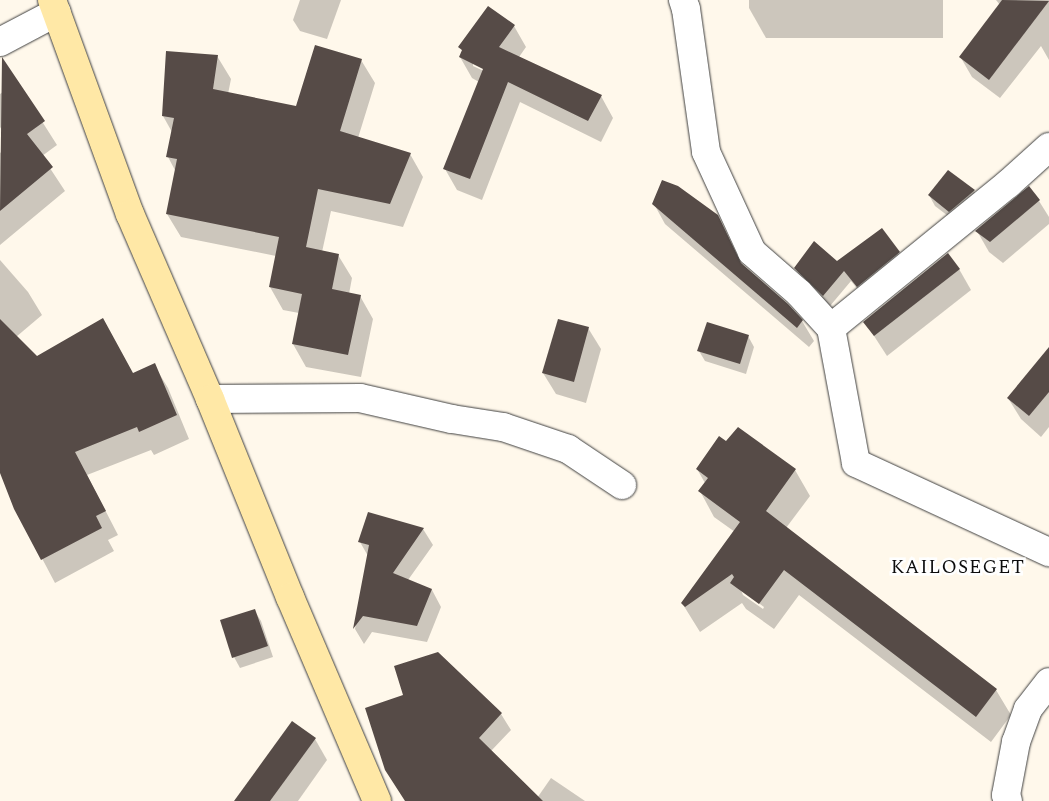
<!DOCTYPE html>
<style>
body{margin:0}
#map{position:relative;width:1049px;height:801px;overflow:hidden;background:#fff8eb;font-family:Spectral,serif}
div>[style]{position:absolute}
[style*='--x']{left:calc(var(--x)*1px);top:calc(var(--y)*1px);width:calc(var(--w)*1px);rotate:calc(var(--a)*1deg)}
.shadow>*{inset:0;background:#0003}
.building>*{inset:0;background:#564b47}
.roads{filter:drop-shadow(0 0 1px #3f3f3f) drop-shadow(0 0 1px #3f3f3f)}
.street>*{height:28px;margin:-14px;padding:0 14px;transform-origin:14px;border-radius:14px;background:#fff}
.secondary>*{height:28px;margin:-14px;padding:0 14px;transform-origin:14px;border-radius:14px;background:#ffe8a6}
span{translate:-50% -50%;white-space:nowrap;text-align:center;line-height:1.15;-webkit-text-stroke:5px #fff;paint-order:stroke}
.quarter-label{font-size:19px;color:#0c0c0c;letter-spacing:1px}
</style>
<div id="map">
<div class="shadow">
<i style="clip-path:polygon(300px 0,341px 0,327px 39px,300px 31px,293px 20px)"></i>
<i style="clip-path:polygon(749px 0,943px 0,943px 38px,766px 38px,749px 8px)"></i>
<i style="clip-path:polygon(996px 0,1049px 0,1049px 60px,1041px 46px,1000px 98px,972px 77px,961px 58px,1000px 5px)"></i>
<i style="clip-path:polygon(evenodd,514px 26px,526px 47px,519px 57px,601px 96px,613px 118px,601px 142px,520px 102px,482px 200px,457px 190px,445px 169px,479px 82px,472px 78px,460px 57px,463px 52px,460px 47px,514px 26px,473px 63px,489px 71px,488px 73px,473px 66px,473px 63px)"></i>
<i style="clip-path:polygon(217px 56px,231px 79px,228px 94px,297px 107px,361px 60px,375px 83px,358px 138px,410px 154px,423px 177px,403px 227px,331px 211px,322px 252px,338px 255px,352px 278px,349px 294px,360px 296px,373px 319px,361px 377px,306px 367px,293px 344px,299px 313px,283px 310px,270px 287px,276px 256px,181px 237px,167px 214px,176px 172px,168px 157px,172px 132px,163px 116px)"></i>
<i style="clip-path:polygon(17px 82px,57px 145px,42px 156px,65px 191px,0 245px,0 153px,11px 144px,0 127px,0 94px)"></i>
<i style="clip-path:polygon(949px 172px,974px 191px,980px 202px,956px 222px,935px 206px,929px 195px)"></i>
<i style="clip-path:polygon(1039px 201px,1049px 217px,1049px 224px,1003px 263px,989px 252px,977px 231px)"></i>
<i style="clip-path:polygon(654px 204px,717px 216px,744px 267px,802px 321px,814px 341px,809px 347px,665px 224px)"></i>
<i style="clip-path:polygon(898px 253px,905px 263px,864px 297px,851px 281px,830px 306px,802px 279px,795px 268px)"></i>
<i style="clip-path:polygon(0 260px,28px 292px,42px 315px,16px 337px,37px 358px,133px 374px,154px 365px,168px 388px,189px 439px,154px 455px,151px 450px,87px 475px,118px 535px,108px 540px,114px 551px,55px 583px,16px 509px,0 470px)"></i>
<i style="clip-path:polygon(959px 269px,971px 290px,887px 356px,865px 322px)"></i>
<i style="clip-path:polygon(588px 328px,601px 349px,586px 403px,556px 394px,543px 373px)"></i>
<i style="clip-path:polygon(748px 336px,754px 347px,746px 374px,705px 361px,699px 351px)"></i>
<i style="clip-path:polygon(1049px 349px,1049px 427px,1041px 437px,1021px 419px,1008px 398px)"></i>
<i style="clip-path:polygon(evenodd,697px 469px,795px 470px,810px 496px,786px 528px,996px 690px,1011px 715px,991px 742px,799px 595px,774px 629px,746px 609px,742px 603px,700px 632px,682px 603px,735px 532px,714px 517px,700px 491px,705px 483px,697px 469px,741px 590px,764px 607px,763px 609px,743px 595px,741px 590px)"></i>
<i style="clip-path:polygon(369px 513px,423px 529px,433px 545px,408px 580px,432px 590px,441px 607px,427px 642px,372px 632px,364px 644px,355px 629px,368px 556px,360px 542px)"></i>
<i style="clip-path:polygon(254px 610px,261px 621px,273px 657px,240px 668px,234px 657px)"></i>
<i style="clip-path:polygon(501px 714px,511px 730px,491px 751px,490px 801px,405px 801px)"></i>
<i style="clip-path:polygon(315px 739px,327px 760px,298px 801px,236px 801px)"></i>
<i style="clip-path:polygon(551px 778px,585px 801px,535px 801px)"></i>
</div>
<div class="building">
<i style="clip-path:polygon(1002px 0,1049px 1px,989px 80px,959px 57px)"></i>
<i style="clip-path:polygon(488px 6px,515px 25px,499px 47px,602px 95px,588px 121px,508px 82px,470px 179px,443px 169px,483px 69px,459px 57px,462px 50px,458px 47px)"></i>
<i style="clip-path:polygon(315px 45px,362px 59px,340px 131px,411px 153px,390px 204px,318px 189px,306px 247px,339px 254px,332px 289px,361px 295px,348px 355px,292px 344px,302px 294px,269px 287px,279px 237px,166px 214px,177px 159px,166px 157px,174px 118px,162px 116px,166px 51px,218px 55px,213px 89px,296px 106px)"></i>
<i style="clip-path:polygon(2px 57px,45px 121px,27px 134px,53px 167px,0 211px)"></i>
<i style="clip-path:polygon(948px 170px,975px 190px,949px 212px,928px 195px)"></i>
<i style="clip-path:polygon(662px 180px,678px 186px,718px 215px,741px 263px,788px 304px,803px 320px,797px 328px,652px 204px)"></i>
<i style="clip-path:polygon(1029px 186px,1040px 200px,990px 242px,975px 231px)"></i>
<i style="clip-path:polygon(882px 228px,900px 252px,857px 287px,844px 271px,823px 296px,794px 268px,814px 241px,837px 261px)"></i>
<i style="clip-path:polygon(948px 253px,960px 269px,874px 336px,863px 322px)"></i>
<i style="clip-path:polygon(103px 318px,133px 373px,155px 363px,177px 415px,139px 432px,137px 427px,75px 452px,106px 511px,96px 516px,102px 528px,41px 560px,14px 509px,0 473px,0 319px,37px 356px)"></i>
<i style="clip-path:polygon(558px 319px,589px 327px,574px 382px,542px 373px)"></i>
<i style="clip-path:polygon(707px 322px,749px 335px,740px 364px,697px 351px)"></i>
<i style="clip-path:polygon(1049px 347px,1049px 392px,1029px 416px,1007px 398px)"></i>
<i style="clip-path:polygon(738px 427px,796px 469px,766px 511px,997px 689px,976px 717px,784px 570px,759px 604px,730px 583px,734px 577px,732px 574px,685px 607px,681px 603px,740px 522px,698px 491px,708px 478px,696px 469px,719px 436px,726px 441px)"></i>
<i style="clip-path:polygon(368px 512px,424px 528px,393px 573px,432px 589px,417px 626px,363px 616px,353px 629px,369px 545px,358px 542px)"></i>
<i style="clip-path:polygon(255px 609px,268px 646px,232px 658px,220px 620px)"></i>
<i style="clip-path:polygon(438px 652px,502px 713px,479px 738px,543px 801px,405px 801px,385px 770px,365px 708px,403px 695px,394px 666px)"></i>
<i style="clip-path:polygon(292px 721px,316px 738px,270px 801px,234px 801px)"></i>
</div>
<div class="roads">
<div class="street">
<i style="--x:683;--y:0;--w:9;--a:72"></i>
<i style="--x:686;--y:9;--w:144;--a:82"></i>
<i style="--x:706;--y:152;--w:110;--a:65.3"></i>
<i style="--x:752;--y:252;--w:62;--a:41.1"></i>
<i style="--x:799;--y:293;--w:47;--a:47.6"></i>
<i style="--x:0;--y:42;--w:64;--a:-27.8"></i>
<i style="--x:1049;--y:147;--w:55;--a:137.9"></i>
<i style="--x:1008;--y:184;--w:228;--a:140.9"></i>
<i style="--x:831;--y:328;--w:137;--a:79.5"></i>
<i style="--x:856;--y:463;--w:213;--a:24.8"></i>
<i style="--x:210;--y:399;--w:150;--a:-0.4"></i>
<i style="--x:360;--y:398;--w:94;--a:12.9"></i>
<i style="--x:452;--y:419;--w:52;--a:8.9"></i>
<i style="--x:503;--y:427;--w:69;--a:18.7"></i>
<i style="--x:568;--y:449;--w:65;--a:33.7"></i>
<i style="--x:1008;--y:801;--w:6;--a:-108"></i>
<i style="--x:1006;--y:795;--w:54;--a:-79.3"></i>
<i style="--x:1016;--y:742;--w:35;--a:-70"></i>
<i style="--x:1028;--y:709;--w:34;--a:-52"></i>
</div>
<div class="secondary">
<i style="--x:52;--y:0;--w:228;--a:70"></i>
<i style="--x:130;--y:214;--w:202;--a:66.6"></i>
<i style="--x:210;--y:399;--w:214;--a:68"></i>
<i style="--x:290;--y:597;--w:222;--a:66.9"></i>
</div>
</div>
<div class="quarter-label">
<span style="left:958px;top:568px">KAILOSEGET</span>
</div>
</div>
